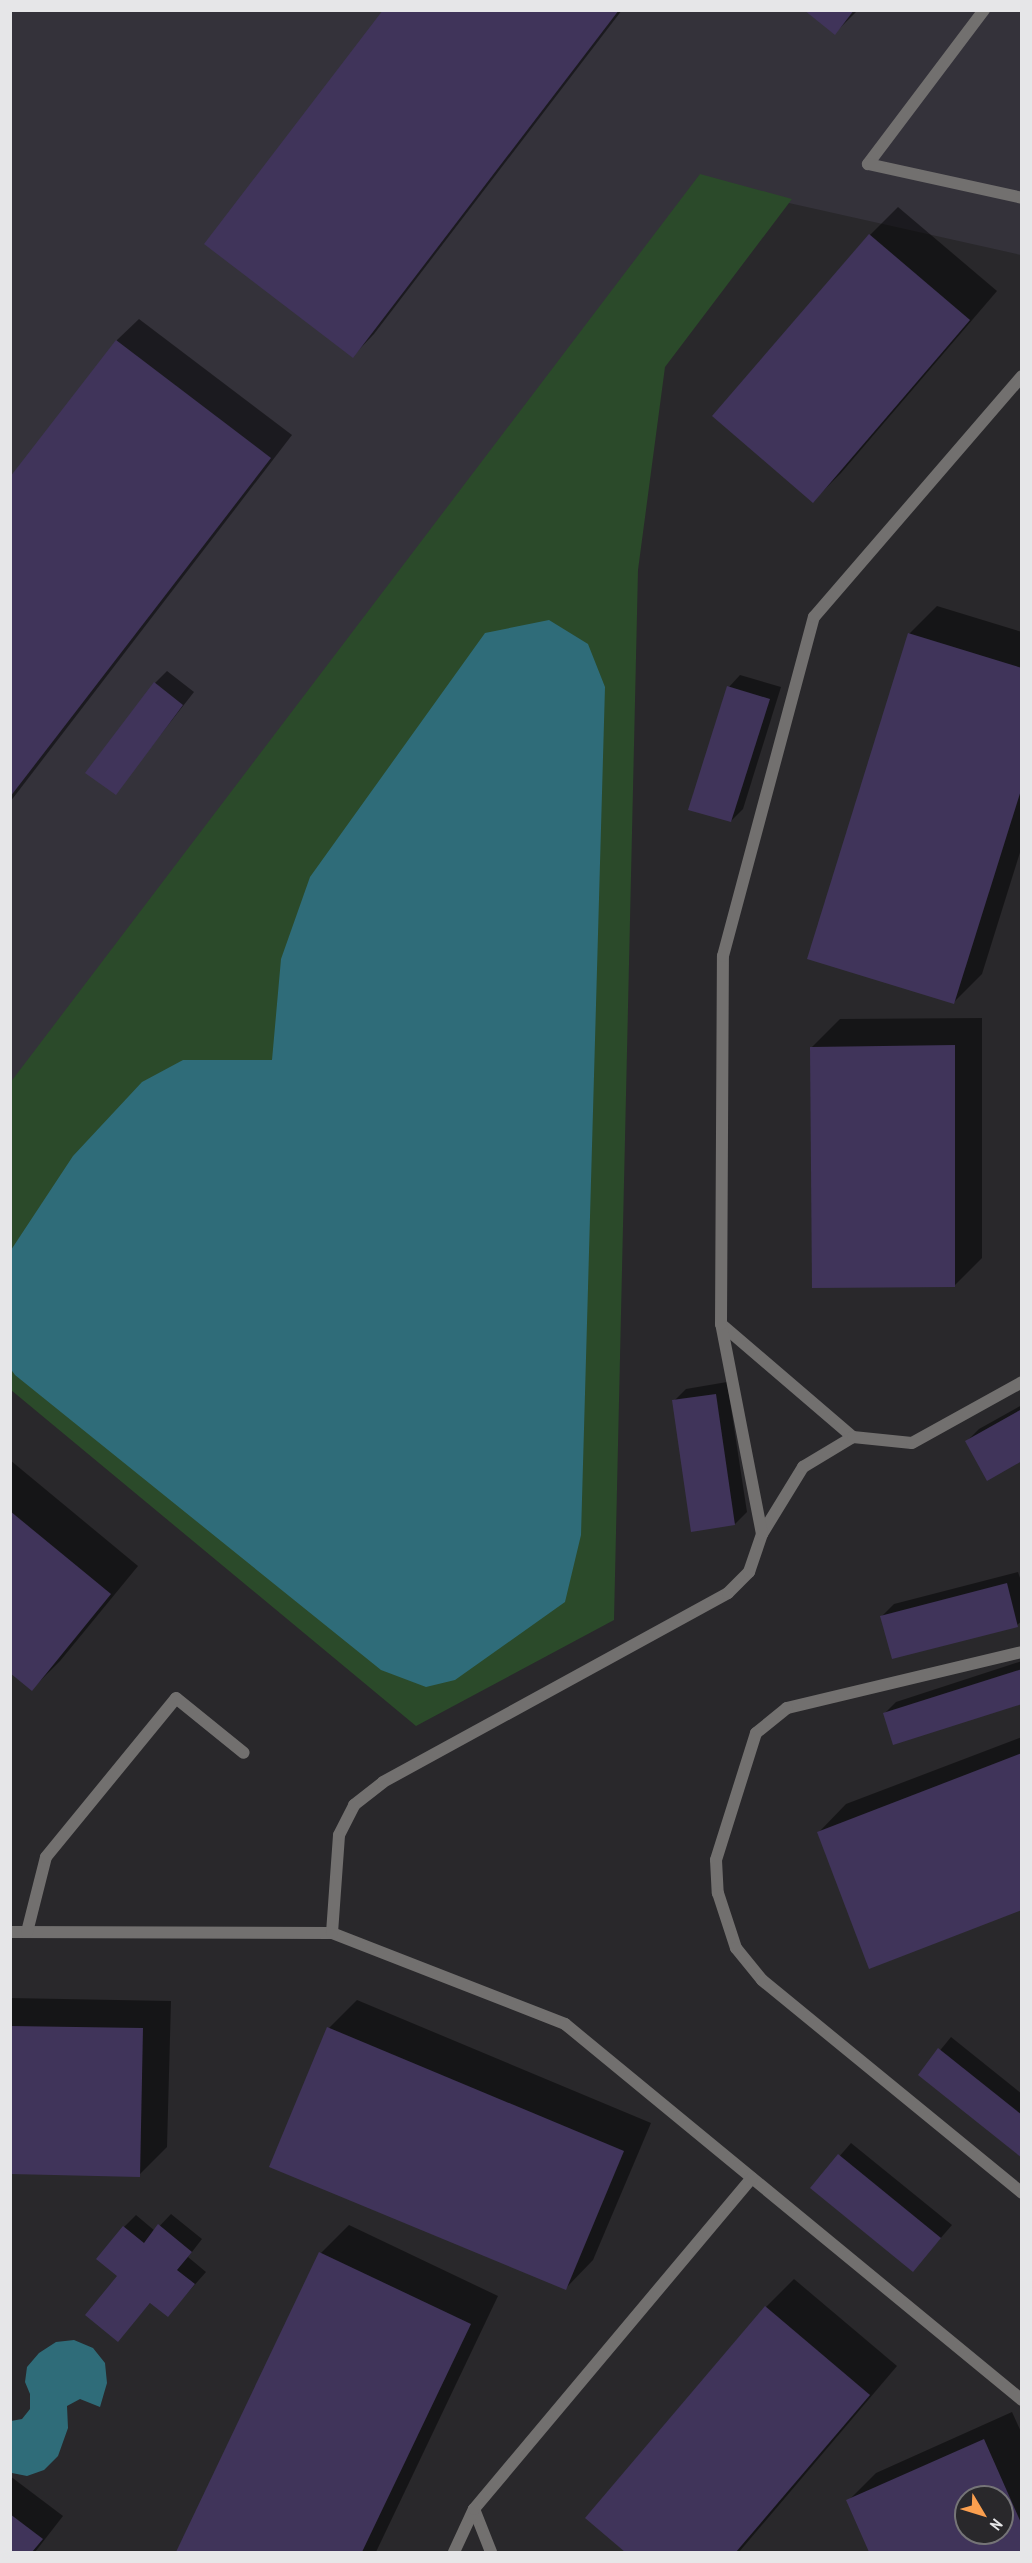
<!DOCTYPE html>
<style>
body{margin:0}
#map{position:relative;width:1032px;height:2563px;overflow:hidden;background:#29282b;font-family:"PT Sans Narrow",sans-serif}
div>[style]{position:absolute}
[style*='--x']{left:calc(var(--x)*1px);top:calc(var(--y)*1px);width:calc(var(--w)*1px);rotate:calc(var(--a)*1deg)}
.built>*{inset:0;background:#34323a}
.green>*{inset:0;background:#2b4a2a}
.water>*{inset:0;background:#2f6c79}
.shadow>*{inset:0;background:#0007}
.building>*{inset:0;background:#40345a}
.lane>*{height:12px;margin:-6px;padding:0 6px;transform-origin:6px;border-radius:6px;background:#72706f}
span{translate:-50% -50%;white-space:nowrap;text-align:center;line-height:1.15;-webkit-text-stroke:4.5px #29282b;paint-order:stroke}
.frame{position:absolute;inset:0;border:12px solid #e6e6e8;pointer-events:none}
.north{position:absolute;left:954px;top:2485px;width:60px;height:60px;box-sizing:border-box;background:#29282b;border:2px solid #757477;border-radius:50%;rotate:128deg;font-size:16px;font-weight:700;line-height:24px;text-align:center;color:#e6e6e8}
.north::after{content:'';display:block;margin:auto;width:21px;height:27px;background:#fa9f4f;clip-path:polygon(50% 0,100% 100%,50% 72%,0 100%)}
</style>
<div id="map">
<div class="built">
<i style="clip-path:polygon(11px 11px,1021px 11px,1021px 255px,726px 189px,11px 1135px)"></i>
</div>
<div class="green">
<i style="clip-path:polygon(700px 174px,792px 199px,665px 367px,638px 570px,614px 1620px,416px 1726px,11px 1390px,10px 1083px)"></i>
</div>
<div class="water">
<i style="clip-path:polygon(549px 620px,588px 644px,605px 687px,581px 1535px,565px 1602px,455px 1680px,426px 1687px,381px 1670px,15px 1375px,10px 1368px,11px 1250px,73px 1156px,142px 1082px,183px 1060px,272px 1060px,281px 959px,310px 877px,485px 633px)"></i>
<i style="clip-path:polygon(74px 2340px,93px 2348px,105px 2363px,107px 2383px,100px 2407px,80px 2399px,67px 2406px,68px 2428px,58px 2456px,44px 2470px,27px 2476px,12px 2473px,11px 2421px,22px 2419px,30px 2409px,30px 2394px,25px 2382px,27px 2367px,39px 2353px,56px 2342px)"></i>
</div>
<div class="shadow">
<i style="clip-path:polygon(385px 10px,622px 10px,374px 334px,353px 356px)"></i>
<i style="clip-path:polygon(806px 10px,858px 10px,835px 33px)"></i>
<i style="clip-path:polygon(898px 207px,997px 291px,841px 473px,813px 501px,714px 416px,870px 235px)"></i>
<i style="clip-path:polygon(139px 319px,292px 435px,10px 802px,10px 479px,117px 340px)"></i>
<i style="clip-path:polygon(937px 606px,1022px 632px,1022px 846px,982px 974px,954px 1002px,909px 634px)"></i>
<i style="clip-path:polygon(167px 671px,194px 692px,115px 793px,155px 683px)"></i>
<i style="clip-path:polygon(740px 675px,781px 687px,743px 809px,731px 821px,729px 687px)"></i>
<i style="clip-path:polygon(982px 1018px,982px 1258px,954px 1286px,812px 1047px,840px 1019px)"></i>
<i style="clip-path:polygon(727px 1382px,747px 1512px,735px 1524px,674px 1401px,686px 1389px)"></i>
<i style="clip-path:polygon(1022px 1405px,1022px 1460px,967px 1441px,979px 1429px)"></i>
<i style="clip-path:polygon(10px 1460px,138px 1566px,60px 1661px,32px 1689px,10px 1671px)"></i>
<i style="clip-path:polygon(1018px 1572px,1022px 1584px,1022px 1621px,1017px 1625px,882px 1616px,894px 1604px)"></i>
<i style="clip-path:polygon(1022px 1661px,1022px 1702px,884px 1714px,896px 1702px)"></i>
<i style="clip-path:polygon(1022px 1737px,1022px 1909px,819px 1832px,846px 1804px)"></i>
<i style="clip-path:polygon(10px 1998px,171px 2001px,167px 2147px,139px 2175px,10px 2173px)"></i>
<i style="clip-path:polygon(357px 2000px,651px 2123px,593px 2260px,566px 2288px,329px 2028px)"></i>
<i style="clip-path:polygon(951px 2037px,1022px 2094px,1022px 2156px,920px 2075px)"></i>
<i style="clip-path:polygon(851px 2143px,952px 2225px,913px 2270px,812px 2188px)"></i>
<i style="clip-path:polygon(171px 2214px,202px 2239px,188px 2257px,206px 2272px,168px 2315px,151px 2302px,118px 2340px,119px 2276px,124px 2227px,136px 2215px,155px 2231px)"></i>
<i style="clip-path:polygon(349px 2225px,498px 2296px,376px 2552px,178px 2552px,321px 2253px)"></i>
<i style="clip-path:polygon(794px 2279px,897px 2366px,739px 2552px,628px 2552px,587px 2518px,766px 2307px)"></i>
<i style="clip-path:polygon(evenodd,1012px 2412px,1022px 2434px,1022px 2552px,870px 2552px,848px 2501px,876px 2473px,1012px 2412px,966px 2497px,1002px 2497px,1002px 2533px,966px 2533px,966px 2497px)"></i>
<i style="clip-path:polygon(10px 2476px,63px 2516px,35px 2552px,10px 2552px)"></i>
</div>
<div class="building">
<i style="clip-path:polygon(383px 10px,619px 10px,353px 358px,204px 244px)"></i>
<i style="clip-path:polygon(804px 10px,854px 10px,835px 35px)"></i>
<i style="clip-path:polygon(869px 234px,970px 320px,813px 503px,712px 416px)"></i>
<i style="clip-path:polygon(116px 340px,271px 458px,10px 797px,10px 477px)"></i>
<i style="clip-path:polygon(908px 633px,1022px 668px,1022px 787px,954px 1004px,807px 959px)"></i>
<i style="clip-path:polygon(154px 682px,183px 705px,116px 795px,85px 773px)"></i>
<i style="clip-path:polygon(727px 686px,770px 699px,731px 822px,688px 810px)"></i>
<i style="clip-path:polygon(955px 1045px,955px 1287px,812px 1288px,810px 1047px)"></i>
<i style="clip-path:polygon(716px 1394px,735px 1525px,691px 1532px,672px 1400px)"></i>
<i style="clip-path:polygon(1022px 1409px,1022px 1461px,987px 1481px,965px 1441px)"></i>
<i style="clip-path:polygon(10px 1511px,111px 1594px,32px 1691px,10px 1673px)"></i>
<i style="clip-path:polygon(1007px 1583px,1018px 1627px,892px 1659px,880px 1616px)"></i>
<i style="clip-path:polygon(1022px 1669px,1022px 1704px,893px 1745px,883px 1713px)"></i>
<i style="clip-path:polygon(1022px 1753px,1022px 1910px,869px 1969px,817px 1832px)"></i>
<i style="clip-path:polygon(10px 2026px,143px 2028px,140px 2177px,10px 2174px)"></i>
<i style="clip-path:polygon(327px 2027px,624px 2151px,566px 2290px,269px 2167px)"></i>
<i style="clip-path:polygon(938px 2048px,1022px 2115px,1022px 2158px,918px 2075px)"></i>
<i style="clip-path:polygon(838px 2154px,941px 2238px,913px 2272px,810px 2188px)"></i>
<i style="clip-path:polygon(158px 2224px,192px 2252px,177px 2270px,195px 2284px,168px 2317px,150px 2303px,118px 2342px,85px 2315px,117px 2276px,96px 2259px,123px 2226px,144px 2243px)"></i>
<i style="clip-path:polygon(319px 2252px,471px 2324px,362px 2552px,176px 2552px)"></i>
<i style="clip-path:polygon(765px 2306px,870px 2395px,736px 2552px,625px 2552px,585px 2518px)"></i>
<i style="clip-path:polygon(evenodd,984px 2439px,1022px 2525px,1022px 2552px,869px 2552px,846px 2500px,984px 2439px,966px 2497px,1002px 2497px,1002px 2533px,966px 2533px,966px 2497px)"></i>
<i style="clip-path:polygon(10px 2514px,43px 2539px,32px 2552px,10px 2552px)"></i>
</div>
<div class="lane">
<i style="--x:984;--y:10;--w:193;--a:127"></i>
<i style="--x:868;--y:164;--w:158;--a:12.4"></i>
<i style="--x:721;--y:1324;--w:174;--a:40.6"></i>
<i style="--x:762;--y:1534;--w:79;--a:-58.5"></i>
<i style="--x:803;--y:1467;--w:58;--a:-31"></i>
<i style="--x:853;--y:1437;--w:59;--a:5.8"></i>
<i style="--x:912;--y:1443;--w:126;--a:-29"></i>
<i style="--x:1022;--y:1652;--w:242;--a:166.6"></i>
<i style="--x:787;--y:1708;--w:40;--a:141"></i>
<i style="--x:756;--y:1733;--w:133;--a:107.5"></i>
<i style="--x:716;--y:1860;--w:33;--a:87"></i>
<i style="--x:718;--y:1893;--w:58;--a:71.9"></i>
<i style="--x:736;--y:1948;--w:41;--a:50.9"></i>
<i style="--x:762;--y:1980;--w:336;--a:39.3"></i>
<i style="--x:10;--y:1932;--w:322;--a:0.2"></i>
<i style="--x:332;--y:1933;--w:250;--a:21.3"></i>
<i style="--x:565;--y:2024;--w:592;--a:39.45"></i>
<i style="--x:27;--y:1932;--w:77;--a:-75.8"></i>
<i style="--x:46;--y:1857;--w:205;--a:-50.7"></i>
<i style="--x:176;--y:1698;--w:87;--a:39"></i>
<i style="--x:332;--y:1933;--w:98;--a:-85.9"></i>
<i style="--x:339;--y:1835;--w:34;--a:-63"></i>
<i style="--x:354;--y:1805;--w:37;--a:-38"></i>
<i style="--x:383;--y:1782;--w:393;--a:-28.7"></i>
<i style="--x:728;--y:1593;--w:30;--a:-45"></i>
<i style="--x:749;--y:1572;--w:40;--a:-71.1"></i>
<i style="--x:762;--y:1534;--w:214;--a:-101"></i>
<i style="--x:721;--y:1324;--w:368;--a:-89.7"></i>
<i style="--x:723;--y:956;--w:351;--a:-75"></i>
<i style="--x:814;--y:617;--w:318;--a:-49.2"></i>
<i style="--x:474;--y:2509;--w:46;--a:68.4"></i>
<i style="--x:454;--y:2552;--w:47;--a:-65.1"></i>
<i style="--x:474;--y:2509;--w:432;--a:-50"></i>
</div>
<div class="frame"></div>
<div class="north">N</div>
</div>
